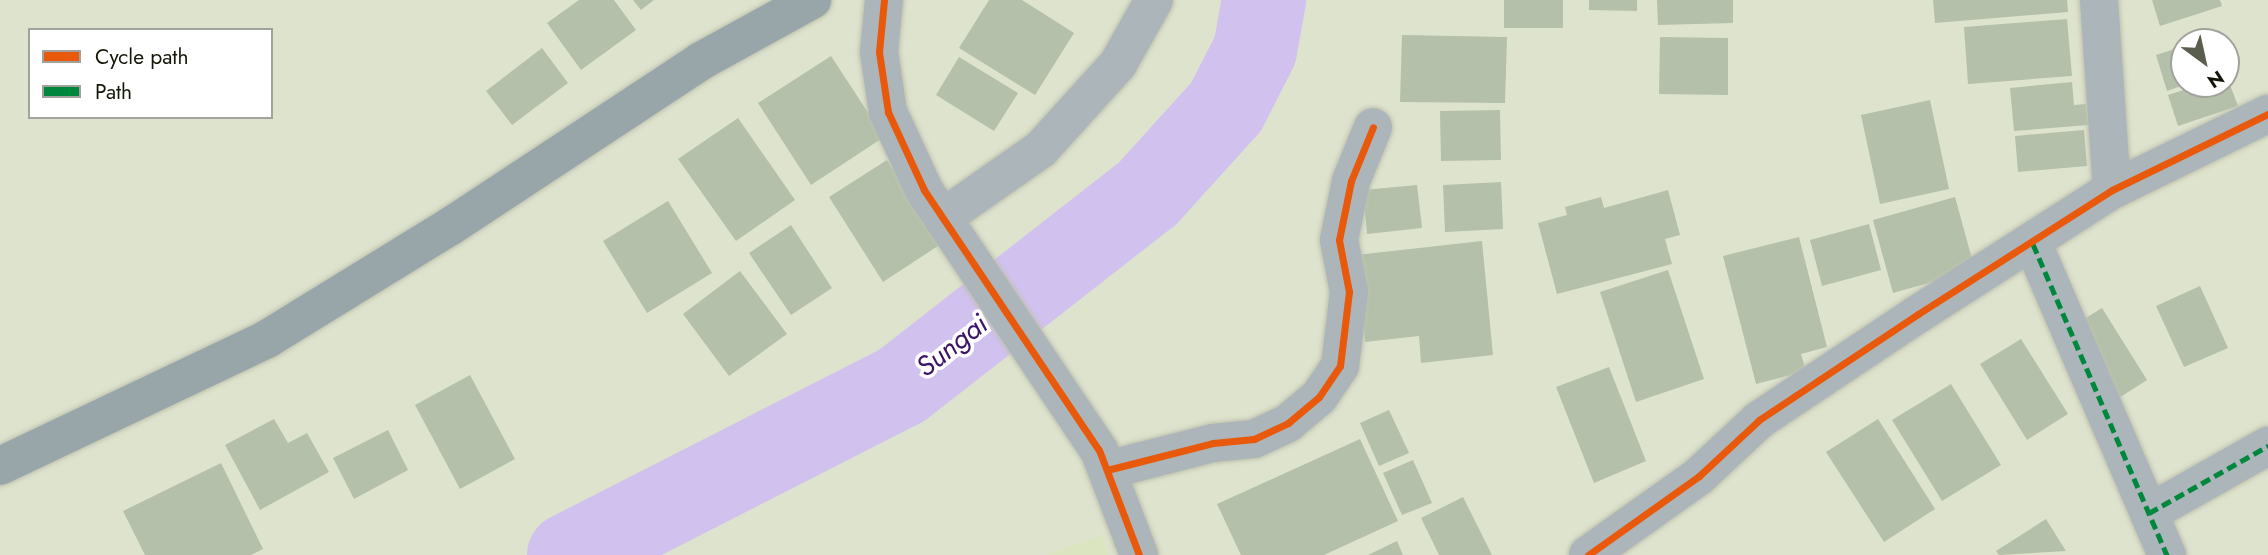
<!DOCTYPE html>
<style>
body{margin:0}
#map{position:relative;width:2268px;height:555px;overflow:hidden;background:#dee3cd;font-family:Jost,sans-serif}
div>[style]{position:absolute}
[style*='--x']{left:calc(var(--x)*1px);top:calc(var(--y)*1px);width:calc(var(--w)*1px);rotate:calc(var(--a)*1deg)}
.built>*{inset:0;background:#dbe5c0}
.river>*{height:84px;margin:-42px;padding:0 42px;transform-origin:42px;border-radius:42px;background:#d1c1ee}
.building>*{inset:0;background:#b4c0a9}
.roads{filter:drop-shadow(0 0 2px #bdc1af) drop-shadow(0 0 2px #bdc1af)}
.minor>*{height:38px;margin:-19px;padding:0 19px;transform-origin:19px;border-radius:19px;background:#acb5b9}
.tertiary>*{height:38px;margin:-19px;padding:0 19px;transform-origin:19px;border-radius:19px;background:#acb5b9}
.trunk>*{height:38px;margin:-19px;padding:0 19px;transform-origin:19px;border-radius:19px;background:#98a6a9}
.quiet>*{height:5px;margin-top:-2.5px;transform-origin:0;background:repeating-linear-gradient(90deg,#00873e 0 10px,transparent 0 15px)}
.cycleway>*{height:7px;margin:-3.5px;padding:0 3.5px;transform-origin:3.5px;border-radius:3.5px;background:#e8590c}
span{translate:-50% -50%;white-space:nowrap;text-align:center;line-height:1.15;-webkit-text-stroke:7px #fff;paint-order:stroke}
.water-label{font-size:28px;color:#3b1367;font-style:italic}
.legend{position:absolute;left:28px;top:28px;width:245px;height:91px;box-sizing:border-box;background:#fff;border:2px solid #a1a29c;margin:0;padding:9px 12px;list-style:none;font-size:21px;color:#131708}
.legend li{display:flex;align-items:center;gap:14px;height:35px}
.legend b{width:35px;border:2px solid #a1a29c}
.north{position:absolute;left:2170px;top:28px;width:70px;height:70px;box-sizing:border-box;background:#fff;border:2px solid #a1a29c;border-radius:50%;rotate:147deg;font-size:19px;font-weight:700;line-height:28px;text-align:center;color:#131708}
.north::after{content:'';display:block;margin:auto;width:24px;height:32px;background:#5a5e4d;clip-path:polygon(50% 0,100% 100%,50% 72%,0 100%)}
</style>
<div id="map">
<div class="built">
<i style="clip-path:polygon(1102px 536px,1108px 555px,1046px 555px)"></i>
</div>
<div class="river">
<i style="--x:569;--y:555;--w:373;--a:-27"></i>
<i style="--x:901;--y:386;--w:313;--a:-38"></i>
<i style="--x:1148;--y:193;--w:116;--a:-47.8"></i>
<i style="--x:1226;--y:107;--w:64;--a:-63"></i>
<i style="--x:1255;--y:50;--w:51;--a:-79.8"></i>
</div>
<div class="building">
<i style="clip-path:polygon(579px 0,614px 0,636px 30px,581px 70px,547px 23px)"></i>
<i style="clip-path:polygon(633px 0,654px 0,641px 10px)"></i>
<i style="clip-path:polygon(989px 0,1022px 0,1074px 33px,1035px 95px,959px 48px)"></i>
<i style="clip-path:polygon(1504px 0,1563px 0,1563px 28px,1504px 28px)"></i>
<i style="clip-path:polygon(1589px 0,1637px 0,1637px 11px,1589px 10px)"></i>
<i style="clip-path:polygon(1657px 0,1733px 0,1733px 23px,1658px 25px)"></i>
<i style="clip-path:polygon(1933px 0,2067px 0,2068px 12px,1935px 23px)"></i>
<i style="clip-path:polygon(2152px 0,2220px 0,2222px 6px,2160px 26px)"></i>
<i style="clip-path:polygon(2067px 19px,2072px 76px,1968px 84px,1964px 27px)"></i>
<i style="clip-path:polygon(1402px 35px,1507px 37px,1505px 103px,1400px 102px)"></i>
<i style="clip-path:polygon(1660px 37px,1728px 38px,1728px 95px,1659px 94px)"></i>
<i style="clip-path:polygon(2184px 46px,2184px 85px,2167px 91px,2156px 55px)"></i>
<i style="clip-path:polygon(542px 48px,568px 83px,512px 125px,486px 91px)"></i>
<i style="clip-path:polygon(831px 56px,884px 137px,811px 185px,758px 103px)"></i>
<i style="clip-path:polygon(959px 57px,1018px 93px,994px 131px,936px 95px)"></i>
<i style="clip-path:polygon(2226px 74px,2238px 106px,2178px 126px,2168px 95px,2202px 84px,2226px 84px)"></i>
<i style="clip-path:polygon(2072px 82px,2074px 105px,2086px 104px,2088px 125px,2014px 131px,2010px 88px)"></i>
<i style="clip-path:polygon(1930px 100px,1949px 189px,1880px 204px,1861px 115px)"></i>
<i style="clip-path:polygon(1500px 110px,1501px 160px,1441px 161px,1440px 111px)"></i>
<i style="clip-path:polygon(738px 118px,795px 200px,736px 241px,678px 159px)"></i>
<i style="clip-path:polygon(2084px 130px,2087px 166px,2018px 172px,2015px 136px)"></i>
<i style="clip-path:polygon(887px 160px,941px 244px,883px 282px,829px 197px)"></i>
<i style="clip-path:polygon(1501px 182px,1503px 229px,1445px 232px,1443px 185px)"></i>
<i style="clip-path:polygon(1417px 185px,1422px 228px,1367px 234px,1363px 190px)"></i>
<i style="clip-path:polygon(1668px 190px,1680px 235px,1665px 239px,1672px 264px,1557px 294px,1538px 223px,1567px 215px,1565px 207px,1601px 197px,1604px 208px)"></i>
<i style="clip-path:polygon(1955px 197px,1975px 270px,1893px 293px,1873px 220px)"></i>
<i style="clip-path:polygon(668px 201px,712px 273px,647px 313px,603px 241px)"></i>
<i style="clip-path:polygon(1869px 224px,1881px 270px,1822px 286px,1810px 240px)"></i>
<i style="clip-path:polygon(791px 225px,832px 288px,791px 315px,749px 253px)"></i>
<i style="clip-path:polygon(1799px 237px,1827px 347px,1801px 354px,1806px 371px,1756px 384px,1723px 256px)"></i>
<i style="clip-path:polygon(1482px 241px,1493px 355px,1421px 363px,1419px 336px,1365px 342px,1356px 255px)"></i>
<i style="clip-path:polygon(1668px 270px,1704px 379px,1636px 402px,1600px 292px)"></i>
<i style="clip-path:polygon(740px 271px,787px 334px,729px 376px,683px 314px)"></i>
<i style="clip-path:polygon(2200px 286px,2228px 348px,2184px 367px,2156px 306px)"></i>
<i style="clip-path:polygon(2102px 308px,2147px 380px,2114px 401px,2068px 329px)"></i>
<i style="clip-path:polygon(2021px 339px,2068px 414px,2027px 440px,1980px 364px)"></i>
<i style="clip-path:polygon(1609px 367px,1646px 461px,1594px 483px,1556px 387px)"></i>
<i style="clip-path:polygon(470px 375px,515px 459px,460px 489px,415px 405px)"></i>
<i style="clip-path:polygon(1951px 384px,2001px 465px,1942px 501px,1892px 420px)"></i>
<i style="clip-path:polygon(1389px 410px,1409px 453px,1379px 466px,1360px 423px)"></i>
<i style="clip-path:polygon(274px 419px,288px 443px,307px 433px,329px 472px,260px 510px,225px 445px)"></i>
<i style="clip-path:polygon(1878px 419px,1935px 509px,1884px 542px,1826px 452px)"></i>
<i style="clip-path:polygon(388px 430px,408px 470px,354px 499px,333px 458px)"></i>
<i style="clip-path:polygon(1360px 439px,1398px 521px,1324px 555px,1241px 555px,1217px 504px)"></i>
<i style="clip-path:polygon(1413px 460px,1432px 503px,1402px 515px,1383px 473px)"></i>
<i style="clip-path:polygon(221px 463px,263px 549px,251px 555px,145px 555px,123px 511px)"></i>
<i style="clip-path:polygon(1463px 497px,1492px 555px,1439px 555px,1421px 518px)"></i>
<i style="clip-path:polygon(2046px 519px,2066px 551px,1999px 555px,1996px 551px)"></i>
<i style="clip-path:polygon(1397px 541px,1403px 555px,1368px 555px)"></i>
</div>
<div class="roads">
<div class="minor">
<i style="--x:2099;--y:0;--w:190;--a:86.1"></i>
<i style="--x:944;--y:217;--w:118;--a:-35"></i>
<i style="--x:1041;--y:149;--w:115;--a:-47.8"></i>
<i style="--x:1118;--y:64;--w:73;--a:-60.6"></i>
<i style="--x:2033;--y:244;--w:339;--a:66.7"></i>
<i style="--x:1107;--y:470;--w:109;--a:-14.3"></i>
<i style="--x:1213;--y:443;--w:41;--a:-5.6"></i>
<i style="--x:1254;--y:439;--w:38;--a:-25"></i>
<i style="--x:1288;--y:423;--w:40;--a:-40"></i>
<i style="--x:1319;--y:397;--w:37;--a:-56"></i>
<i style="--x:1340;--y:366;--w:75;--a:-83.1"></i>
<i style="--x:1349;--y:292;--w:53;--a:-100.9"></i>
<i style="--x:1339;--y:240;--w:60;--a:-78.5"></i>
<i style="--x:1351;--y:181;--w:58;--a:-67.8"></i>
<i style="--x:2149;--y:513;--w:137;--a:-29.4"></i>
<i style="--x:1588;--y:555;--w:136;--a:-35.4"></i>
<i style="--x:1699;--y:476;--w:82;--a:-43"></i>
<i style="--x:1759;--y:420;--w:191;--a:-33.7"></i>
<i style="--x:1918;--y:314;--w:230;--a:-32.6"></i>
<i style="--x:2112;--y:190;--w:174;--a:-26"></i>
</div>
<div class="tertiary">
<i style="--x:884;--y:0;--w:52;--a:95.5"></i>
<i style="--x:879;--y:52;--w:61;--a:81.5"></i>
<i style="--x:888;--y:112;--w:86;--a:65.2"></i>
<i style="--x:924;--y:190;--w:313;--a:56.1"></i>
<i style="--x:1099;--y:450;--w:112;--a:69.1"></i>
</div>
<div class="trunk">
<i style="--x:0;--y:466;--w:296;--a:-25.4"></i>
<i style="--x:267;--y:339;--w:216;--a:-31.6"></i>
<i style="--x:451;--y:226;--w:300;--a:-33.4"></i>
<i style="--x:701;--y:61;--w:127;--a:-28.8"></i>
</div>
</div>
<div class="quiet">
<i style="--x:2033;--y:244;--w:339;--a:66.7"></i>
<i style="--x:2149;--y:513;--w:137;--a:-29.4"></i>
</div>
<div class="cycleway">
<i style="--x:884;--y:0;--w:52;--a:95.5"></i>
<i style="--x:879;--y:52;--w:61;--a:81.5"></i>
<i style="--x:888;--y:112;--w:86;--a:65.2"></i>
<i style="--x:924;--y:190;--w:313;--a:56.1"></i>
<i style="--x:1099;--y:450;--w:112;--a:69.1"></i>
<i style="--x:1107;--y:470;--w:109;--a:-14.3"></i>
<i style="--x:1213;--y:443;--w:41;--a:-5.6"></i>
<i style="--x:1254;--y:439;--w:38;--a:-25"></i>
<i style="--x:1288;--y:423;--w:40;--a:-40"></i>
<i style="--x:1319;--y:397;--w:37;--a:-56"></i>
<i style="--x:1340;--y:366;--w:75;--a:-83.1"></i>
<i style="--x:1349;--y:292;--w:53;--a:-100.9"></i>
<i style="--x:1339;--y:240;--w:60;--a:-78.5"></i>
<i style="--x:1351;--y:181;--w:58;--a:-67.8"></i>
<i style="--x:1588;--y:555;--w:136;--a:-35.4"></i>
<i style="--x:1699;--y:476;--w:82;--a:-43"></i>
<i style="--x:1759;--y:420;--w:191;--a:-33.7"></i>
<i style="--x:1918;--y:314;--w:230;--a:-32.6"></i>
<i style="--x:2112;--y:190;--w:174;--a:-26"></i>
</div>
<div class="water-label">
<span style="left:952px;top:346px;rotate:-38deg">Sungai</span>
</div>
<ul class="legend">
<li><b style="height:9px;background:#e8590c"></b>Cycle path</li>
<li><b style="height:9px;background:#00873e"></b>Path</li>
</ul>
<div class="north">N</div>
</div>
